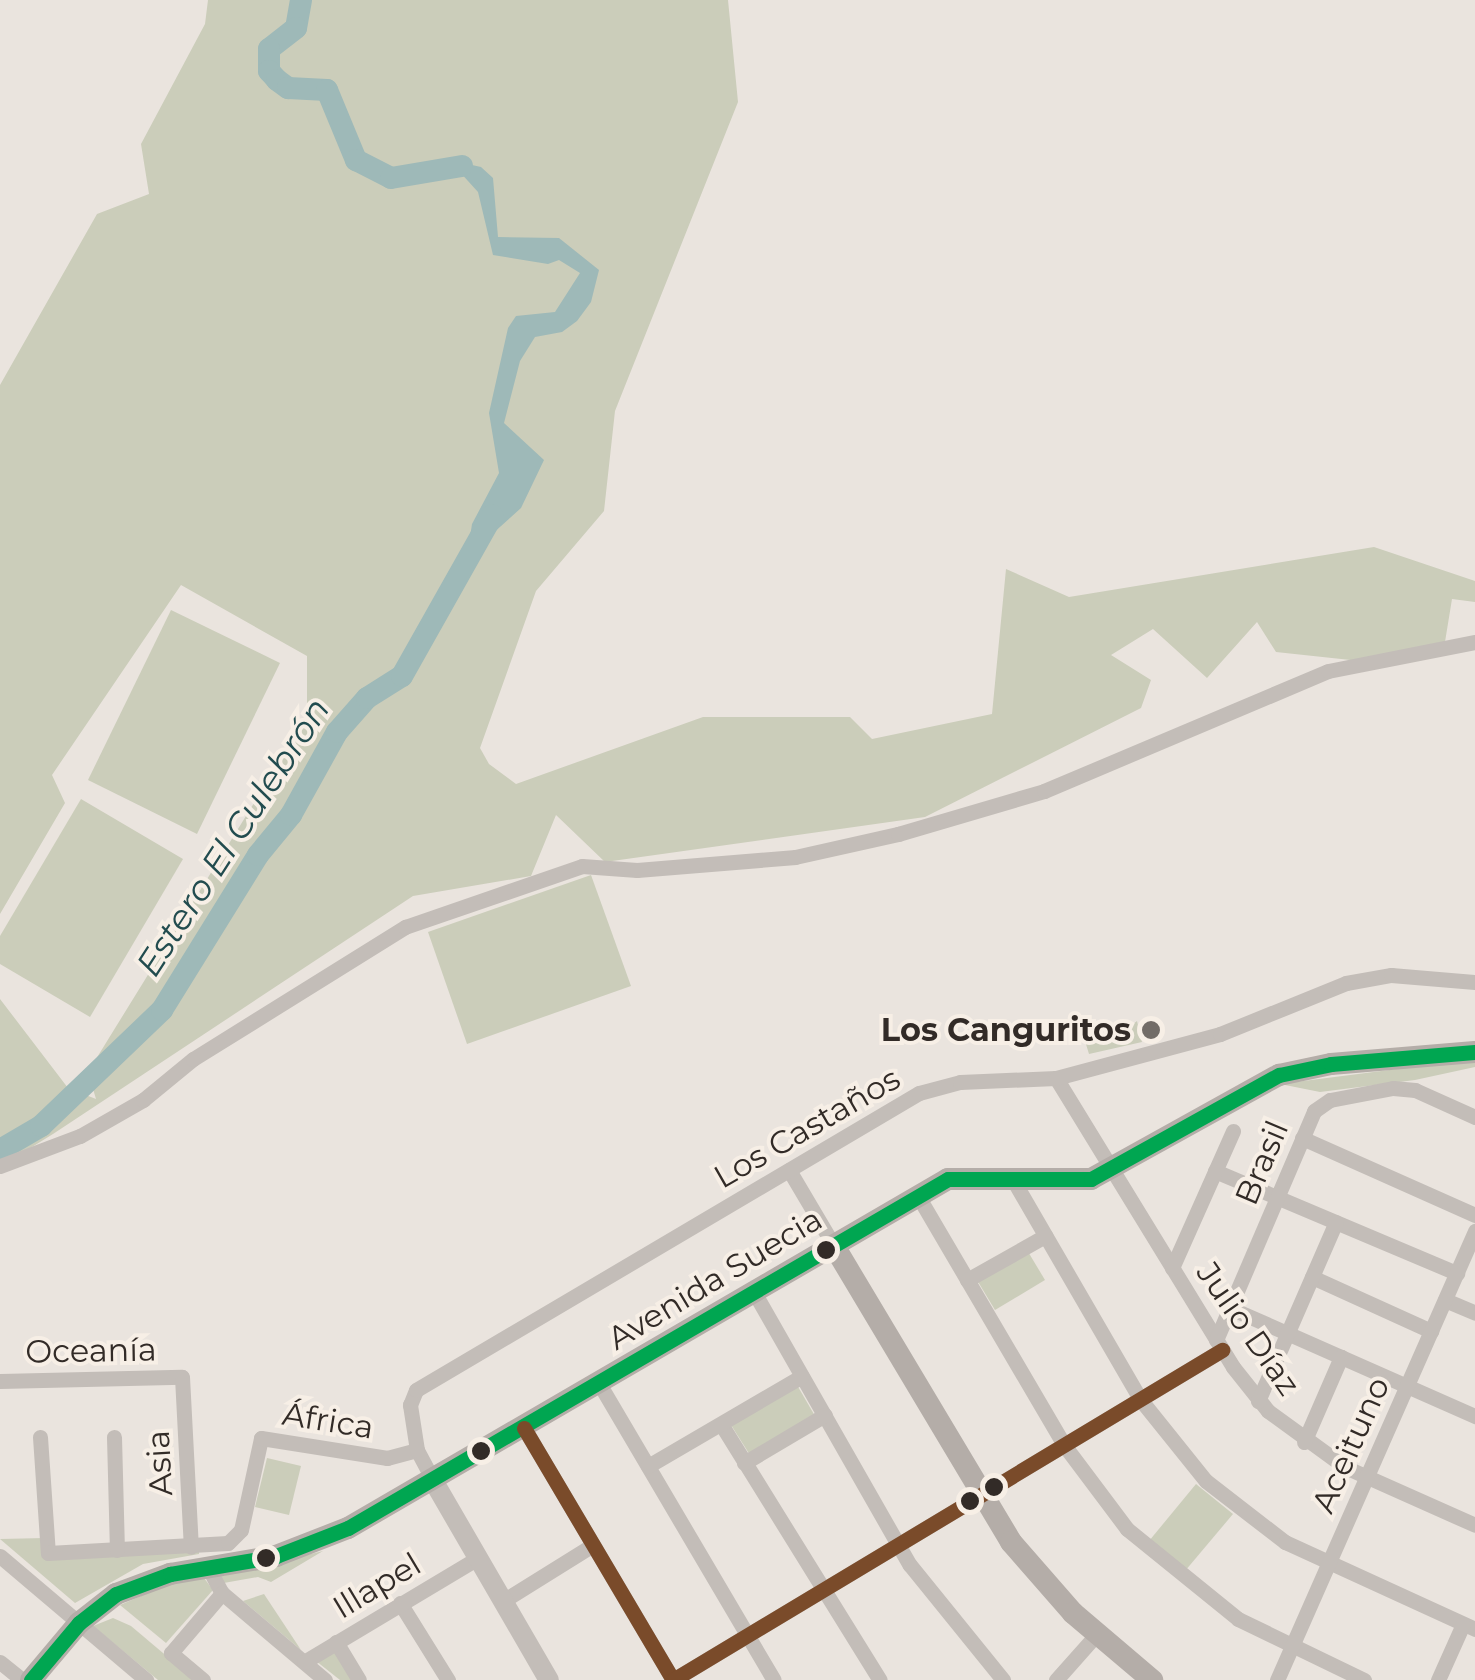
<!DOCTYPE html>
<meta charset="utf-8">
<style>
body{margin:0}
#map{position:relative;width:1475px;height:1680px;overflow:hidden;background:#eae4de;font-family:Montserrat,sans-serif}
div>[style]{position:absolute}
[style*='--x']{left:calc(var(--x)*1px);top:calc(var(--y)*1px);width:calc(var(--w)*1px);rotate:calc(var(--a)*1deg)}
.green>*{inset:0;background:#cbcdba}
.water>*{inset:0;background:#9eb9b8}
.river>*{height:22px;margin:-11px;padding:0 11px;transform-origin:11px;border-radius:11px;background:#9eb9b8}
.minor>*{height:15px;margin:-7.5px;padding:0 7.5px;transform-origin:7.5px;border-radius:7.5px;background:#c3bdb8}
.tertiary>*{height:20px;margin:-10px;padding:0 10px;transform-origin:10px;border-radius:10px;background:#c3bdb8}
.secondary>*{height:22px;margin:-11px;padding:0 11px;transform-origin:11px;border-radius:11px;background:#b4ada8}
.bus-1>*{height:15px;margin:-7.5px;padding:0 7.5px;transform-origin:7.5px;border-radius:7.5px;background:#00a651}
.bus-2>*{height:15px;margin:-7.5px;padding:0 7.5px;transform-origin:7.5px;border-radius:7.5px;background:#7a4b2a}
.dots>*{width:28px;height:28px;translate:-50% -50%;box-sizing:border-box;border:5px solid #f7efe6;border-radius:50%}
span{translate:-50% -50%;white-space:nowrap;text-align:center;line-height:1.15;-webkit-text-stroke:8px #f7efe6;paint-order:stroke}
.poi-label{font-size:32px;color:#322b27;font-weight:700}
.right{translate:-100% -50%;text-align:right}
.street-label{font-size:32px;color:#322b27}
.water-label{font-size:35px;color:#224c4f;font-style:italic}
</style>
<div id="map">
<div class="green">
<i style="clip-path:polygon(208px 0,728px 0,738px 102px,615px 411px,604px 511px,536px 591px,480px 748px,489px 764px,516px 784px,703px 717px,850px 717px,872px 739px,992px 714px,1006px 569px,1069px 597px,1374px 547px,1475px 581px,1475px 602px,1452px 599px,1444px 648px,1397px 665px,1276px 652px,1257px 622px,1207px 678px,1153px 629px,1111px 655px,1151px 680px,1141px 708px,925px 817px,605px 862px,556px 815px,531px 876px,413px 896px,53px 1134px,19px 1155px,0 1158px,0 999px,68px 1088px,96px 1099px,88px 1072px,307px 717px,307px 656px,181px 585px,52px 775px,65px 803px,0 914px,0 385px,97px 214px,149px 194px,141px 144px,205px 24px)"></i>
<i style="clip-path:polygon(171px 610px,280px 663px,197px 834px,88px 780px)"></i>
<i style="clip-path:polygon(81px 799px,183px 859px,90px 1017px,0 964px,0 936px)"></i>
<i style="clip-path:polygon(591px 875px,631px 986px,467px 1044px,428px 932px)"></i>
<i style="clip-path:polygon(1137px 1021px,1142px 1042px,1089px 1054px,1085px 1041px,1120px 1034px)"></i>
<i style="clip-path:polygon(1475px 1059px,1475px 1067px,1415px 1080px,1320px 1092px,1280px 1084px)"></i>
<i style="clip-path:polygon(1027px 1250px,1045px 1280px,995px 1310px,977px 1280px)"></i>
<i style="clip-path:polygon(797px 1385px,815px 1416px,750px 1455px,731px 1425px)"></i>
<i style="clip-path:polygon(267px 1458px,301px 1466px,289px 1515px,255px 1507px)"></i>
<i style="clip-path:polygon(1196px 1484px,1233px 1514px,1185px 1571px,1149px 1541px)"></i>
<i style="clip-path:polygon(45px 1538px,49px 1557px,199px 1548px,199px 1554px,143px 1564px,75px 1603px,0 1539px)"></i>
<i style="clip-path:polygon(323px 1551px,271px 1582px,258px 1577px,218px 1584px,218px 1577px)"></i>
<i style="clip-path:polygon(204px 1578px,213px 1590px,166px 1643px,120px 1605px,179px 1580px)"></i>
<i style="clip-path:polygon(264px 1594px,301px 1650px,243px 1601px)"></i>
<i style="clip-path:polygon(113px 1618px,131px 1626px,195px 1680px,158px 1680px,93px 1626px)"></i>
<i style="clip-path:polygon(335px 1650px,353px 1680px,340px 1680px,316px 1661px)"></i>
</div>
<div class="water">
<i style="clip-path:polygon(445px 159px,481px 167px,493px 178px,498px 237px,559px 238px,599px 270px,591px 302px,577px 321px,562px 332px,535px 337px,520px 361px,504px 423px,544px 460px,521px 508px,481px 544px,470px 537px,472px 524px,499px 473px,489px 413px,508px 328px,516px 316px,555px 312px,580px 273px,559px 260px,548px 264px,493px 255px,478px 192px,458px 170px,437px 173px,434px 161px)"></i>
</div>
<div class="river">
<i style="--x:301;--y:0;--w:28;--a:100"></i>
<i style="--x:296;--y:28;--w:34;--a:142"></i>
<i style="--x:269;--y:49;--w:22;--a:90"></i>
<i style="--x:269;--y:71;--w:12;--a:48"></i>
<i style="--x:277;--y:80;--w:14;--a:36"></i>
<i style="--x:288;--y:88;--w:39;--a:3"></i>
<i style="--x:327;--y:90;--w:76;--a:67.5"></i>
<i style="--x:356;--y:160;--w:39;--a:27"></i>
<i style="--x:391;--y:178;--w:72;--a:-9.6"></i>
<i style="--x:0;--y:1150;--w:48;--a:-30.3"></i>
<i style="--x:41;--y:1126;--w:168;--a:-43.8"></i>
<i style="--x:162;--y:1010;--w:182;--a:-58.2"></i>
<i style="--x:258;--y:855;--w:52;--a:-50.5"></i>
<i style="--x:291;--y:815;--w:95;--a:-61"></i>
<i style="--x:337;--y:732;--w:45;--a:-48.6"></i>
<i style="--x:367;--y:698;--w:41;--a:-32.2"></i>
<i style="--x:402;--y:676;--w:184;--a:-60.6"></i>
</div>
<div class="minor">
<i style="--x:1056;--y:1078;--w:339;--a:58.5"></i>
<i style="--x:1233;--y:1367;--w:56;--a:51.5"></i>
<i style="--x:1268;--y:1411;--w:95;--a:36"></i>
<i style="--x:1345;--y:1467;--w:142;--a:24"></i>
<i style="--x:1302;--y:1138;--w:189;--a:24"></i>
<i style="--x:0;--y:1166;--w:85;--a:-20.6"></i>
<i style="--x:80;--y:1136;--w:73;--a:-29.7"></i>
<i style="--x:143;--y:1100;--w:65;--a:-39.4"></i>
<i style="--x:193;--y:1059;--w:250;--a:-31.9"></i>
<i style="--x:405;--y:927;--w:187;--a:-19"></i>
<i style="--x:582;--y:866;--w:55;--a:4.2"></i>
<i style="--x:637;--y:870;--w:159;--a:-4.7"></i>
<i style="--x:795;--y:857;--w:106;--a:-12.6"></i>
<i style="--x:898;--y:834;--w:152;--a:-16.4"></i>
<i style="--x:1044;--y:791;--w:308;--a:-22.9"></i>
<i style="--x:1328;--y:671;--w:150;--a:-11.2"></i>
<i style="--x:789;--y:1170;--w:88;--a:59.4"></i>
<i style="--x:1215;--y:1171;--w:263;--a:22.9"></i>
<i style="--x:1012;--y:1178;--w:255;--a:59.9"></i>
<i style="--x:1140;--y:1399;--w:105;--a:51.2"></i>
<i style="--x:1206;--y:1481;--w:100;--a:37.7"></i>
<i style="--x:1285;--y:1542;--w:209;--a:24.6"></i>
<i style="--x:918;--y:1196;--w:289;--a:59.6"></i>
<i style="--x:1064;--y:1445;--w:105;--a:53.1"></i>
<i style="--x:1127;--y:1529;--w:143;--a:39"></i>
<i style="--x:1238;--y:1619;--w:140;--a:25.8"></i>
<i style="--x:1172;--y:1268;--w:150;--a:-66"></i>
<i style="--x:1312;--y:1277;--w:131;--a:24.4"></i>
<i style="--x:967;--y:1280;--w:90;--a:-29.4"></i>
<i style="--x:754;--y:1292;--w:314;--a:60.3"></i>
<i style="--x:910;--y:1565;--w:148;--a:51"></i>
<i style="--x:1445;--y:1300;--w:33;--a:23"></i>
<i style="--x:1230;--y:1308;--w:268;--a:23.8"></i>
<i style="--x:1216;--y:1340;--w:249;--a:-66.8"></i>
<i style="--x:1314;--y:1111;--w:19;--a:-35"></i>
<i style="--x:1330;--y:1100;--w:64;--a:-10.8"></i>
<i style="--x:1393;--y:1088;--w:22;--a:5"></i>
<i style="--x:1415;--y:1090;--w:66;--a:24.2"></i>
<i style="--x:0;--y:1381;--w:182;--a:-1.3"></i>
<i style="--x:182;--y:1377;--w:170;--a:87"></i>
<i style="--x:600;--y:1385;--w:342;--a:59.5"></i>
<i style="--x:1258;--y:1401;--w:195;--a:-66.5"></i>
<i style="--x:721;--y:1424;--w:301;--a:58.2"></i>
<i style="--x:524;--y:1428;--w:293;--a:59.4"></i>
<i style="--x:673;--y:1680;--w:641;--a:-31.01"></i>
<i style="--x:40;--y:1437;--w:116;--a:86.1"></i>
<i style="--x:48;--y:1553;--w:180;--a:-3.2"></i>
<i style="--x:228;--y:1543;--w:18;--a:-45"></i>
<i style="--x:241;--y:1530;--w:94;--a:-77.7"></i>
<i style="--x:261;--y:1438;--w:128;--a:9"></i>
<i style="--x:387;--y:1458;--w:31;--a:-15"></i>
<i style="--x:114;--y:1437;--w:113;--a:88.5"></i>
<i style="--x:1304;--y:1442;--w:93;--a:-66.5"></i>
<i style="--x:744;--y:1463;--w:94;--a:-30.7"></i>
<i style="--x:648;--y:1466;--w:178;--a:-30.3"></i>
<i style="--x:434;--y:1482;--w:36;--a:-118"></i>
<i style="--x:417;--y:1450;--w:46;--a:-98.8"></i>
<i style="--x:410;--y:1405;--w:16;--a:-68"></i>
<i style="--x:416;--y:1390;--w:584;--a:-30.56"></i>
<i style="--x:919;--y:1093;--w:42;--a:-15"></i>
<i style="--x:960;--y:1082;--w:96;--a:-2.4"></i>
<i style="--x:1056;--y:1078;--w:170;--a:-15"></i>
<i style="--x:1220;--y:1034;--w:136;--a:-22"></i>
<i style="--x:1346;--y:983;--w:46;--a:-10.1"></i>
<i style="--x:1391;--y:975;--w:84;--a:4.8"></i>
<i style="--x:0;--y:1556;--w:192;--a:40.3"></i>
<i style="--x:209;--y:1569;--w:27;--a:62"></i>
<i style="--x:222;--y:1593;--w:135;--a:40.2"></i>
<i style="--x:503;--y:1601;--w:106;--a:-31.9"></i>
<i style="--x:400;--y:1603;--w:91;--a:58.1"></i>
<i style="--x:336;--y:1642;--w:44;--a:58.8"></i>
<i style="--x:0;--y:1662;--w:28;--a:39"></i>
<i style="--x:304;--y:1662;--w:203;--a:-30.9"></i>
<i style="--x:203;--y:1680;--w:42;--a:-139.8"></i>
<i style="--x:171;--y:1653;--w:79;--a:-49.6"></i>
<i style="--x:1056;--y:1680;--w:60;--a:-48.4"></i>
<i style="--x:1277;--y:1680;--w:491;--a:-66.2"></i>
<i style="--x:1438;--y:1680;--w:61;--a:-65.9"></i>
</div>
<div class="tertiary">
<i style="--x:434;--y:1482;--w:229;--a:59.9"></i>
</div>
<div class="secondary">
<i style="--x:834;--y:1246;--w:345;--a:59.1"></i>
<i style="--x:1011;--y:1542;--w:94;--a:48.9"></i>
<i style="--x:1073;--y:1613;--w:104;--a:40.3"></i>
<i style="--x:31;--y:1680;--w:75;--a:-49.9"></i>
<i style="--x:79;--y:1623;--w:47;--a:-38.1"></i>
<i style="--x:116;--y:1594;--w:58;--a:-20.3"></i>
<i style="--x:170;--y:1574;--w:108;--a:-9.6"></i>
<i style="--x:276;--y:1556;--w:77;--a:-21.3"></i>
<i style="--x:348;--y:1528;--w:694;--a:-30.19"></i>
<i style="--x:948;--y:1179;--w:143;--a:0"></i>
<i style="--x:1091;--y:1179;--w:215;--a:-29"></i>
<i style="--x:1279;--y:1075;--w:53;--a:-11.9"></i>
<i style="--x:1331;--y:1064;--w:144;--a:-4.8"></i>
</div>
<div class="bus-1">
<i style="--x:31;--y:1680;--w:75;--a:-49.9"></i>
<i style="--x:79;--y:1623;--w:47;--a:-38.1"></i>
<i style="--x:116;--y:1594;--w:58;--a:-20.3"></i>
<i style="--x:170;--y:1574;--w:108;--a:-9.6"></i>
<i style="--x:276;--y:1556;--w:77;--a:-21.3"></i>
<i style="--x:348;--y:1528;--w:694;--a:-30.19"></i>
<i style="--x:948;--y:1179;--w:143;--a:0"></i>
<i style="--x:1091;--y:1179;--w:215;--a:-29"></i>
<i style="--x:1279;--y:1075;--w:53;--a:-11.9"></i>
<i style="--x:1331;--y:1064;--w:144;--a:-4.8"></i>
</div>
<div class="bus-2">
<i style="--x:524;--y:1428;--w:293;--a:59.4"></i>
<i style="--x:673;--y:1680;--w:641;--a:-31.01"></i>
</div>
<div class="dots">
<i style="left:1151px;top:1030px;background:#726c67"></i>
<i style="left:826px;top:1250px;background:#322b27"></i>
<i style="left:481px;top:1451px;background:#322b27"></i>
<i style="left:994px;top:1487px;background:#322b27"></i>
<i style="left:970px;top:1501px;background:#322b27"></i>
<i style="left:266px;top:1558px;background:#322b27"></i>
</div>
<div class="poi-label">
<span class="right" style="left:1131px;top:1030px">Los Canguritos</span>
</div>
<div class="street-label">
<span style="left:807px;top:1128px;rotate:-30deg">Los Castaños</span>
<span style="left:1262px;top:1163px;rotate:-67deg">Brasil</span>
<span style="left:715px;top:1279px;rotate:-31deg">Avenida Suecia</span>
<span style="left:1248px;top:1329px;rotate:55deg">Julio Díaz</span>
<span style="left:91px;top:1351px;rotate:-1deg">Oceanía</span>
<span style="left:328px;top:1421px;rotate:9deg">África</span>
<span style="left:1351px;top:1445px;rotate:-66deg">Aceituno</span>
<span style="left:160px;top:1463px;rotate:-93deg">Asia</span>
<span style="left:377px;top:1586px;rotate:-31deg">Illapel</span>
</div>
<div class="water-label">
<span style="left:233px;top:837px;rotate:-57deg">Estero El Culebrón</span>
</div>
</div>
